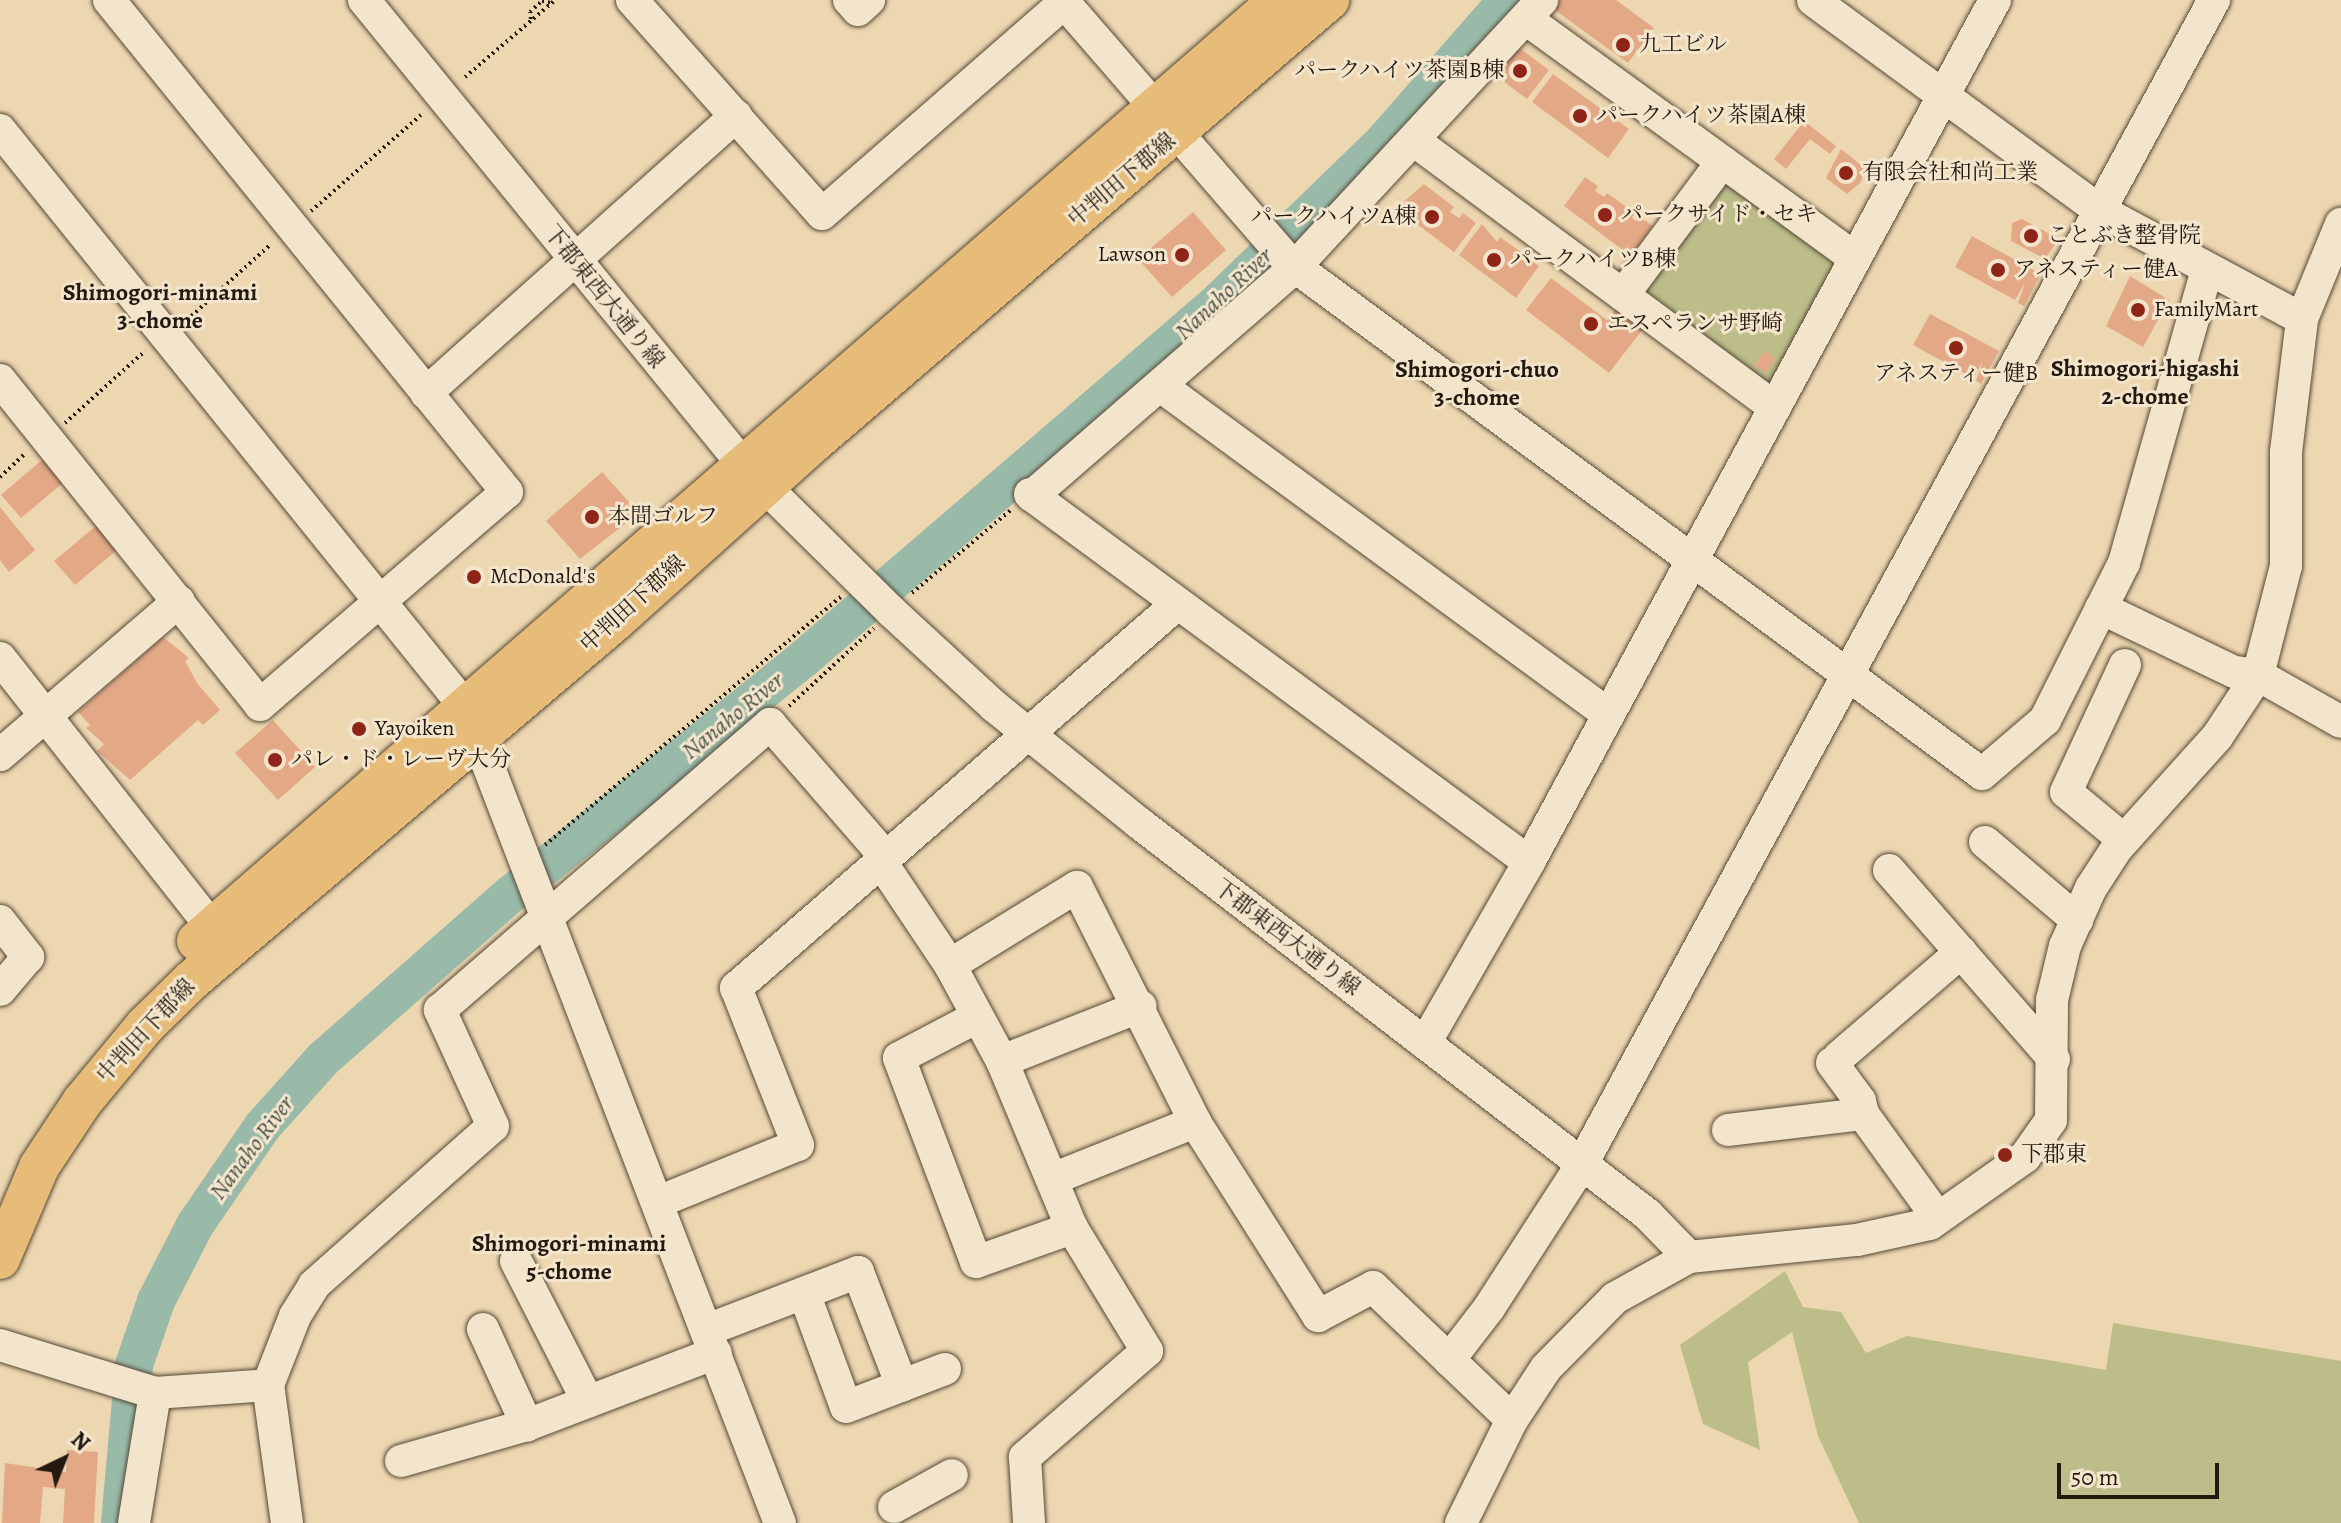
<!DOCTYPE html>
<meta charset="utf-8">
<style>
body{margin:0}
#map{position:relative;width:2341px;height:1523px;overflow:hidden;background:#edd7b1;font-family:Alegreya,"Noto Serif JP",serif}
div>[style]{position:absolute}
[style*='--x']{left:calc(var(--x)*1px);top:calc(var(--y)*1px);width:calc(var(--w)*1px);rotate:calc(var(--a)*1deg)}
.green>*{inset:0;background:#bcbd89}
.river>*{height:38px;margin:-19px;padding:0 19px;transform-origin:19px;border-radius:19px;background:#99baa9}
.building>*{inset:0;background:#e3a987}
.path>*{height:4px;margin-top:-2px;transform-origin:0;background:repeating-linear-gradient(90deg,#231910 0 2px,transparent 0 6px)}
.roads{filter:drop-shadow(0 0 2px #564838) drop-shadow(0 0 2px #564838)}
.minor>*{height:32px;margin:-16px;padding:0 16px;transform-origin:16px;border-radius:16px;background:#f3e5cc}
.major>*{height:40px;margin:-20px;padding:0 20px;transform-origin:20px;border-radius:20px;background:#e6bc78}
.dots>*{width:22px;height:22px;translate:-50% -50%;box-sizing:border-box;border:4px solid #f3e5cc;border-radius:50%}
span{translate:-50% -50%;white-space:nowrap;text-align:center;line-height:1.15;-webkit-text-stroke:6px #f3e5cc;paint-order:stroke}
.poi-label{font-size:22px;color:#231910}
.left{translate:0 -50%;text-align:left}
.right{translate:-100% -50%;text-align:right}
.street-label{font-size:22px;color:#231910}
.neighbourhood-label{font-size:24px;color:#231910;font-weight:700}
.water-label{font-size:24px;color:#4c5146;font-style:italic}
.north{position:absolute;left:24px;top:1419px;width:80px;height:80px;-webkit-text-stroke:6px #f3e5cc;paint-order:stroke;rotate:43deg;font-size:22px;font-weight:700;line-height:32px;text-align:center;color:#231910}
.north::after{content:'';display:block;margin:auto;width:28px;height:36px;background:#231910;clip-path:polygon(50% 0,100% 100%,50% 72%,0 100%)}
.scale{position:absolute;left:2057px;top:1463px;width:162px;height:36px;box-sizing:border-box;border:4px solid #231910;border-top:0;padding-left:10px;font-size:24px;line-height:28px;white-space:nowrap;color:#231910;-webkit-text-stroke:6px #f3e5cc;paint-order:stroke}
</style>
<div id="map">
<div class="green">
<i style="clip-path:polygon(1725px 174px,1841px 267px,1766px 390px,1639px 296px)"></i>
<i style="clip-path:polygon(1785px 1271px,1803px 1307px,1841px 1312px,1866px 1353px,1907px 1336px,2106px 1370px,2113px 1323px,2341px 1361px,2341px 1523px,1859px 1523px,1818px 1436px,1792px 1332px,1748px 1362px,1760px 1450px,1703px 1424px,1680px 1345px)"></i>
</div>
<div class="river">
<i style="--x:120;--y:1523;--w:159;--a:-84.9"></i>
<i style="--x:134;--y:1365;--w:68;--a:-71"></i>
<i style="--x:156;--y:1301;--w:85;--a:-62.8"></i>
<i style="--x:195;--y:1225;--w:119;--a:-55.6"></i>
<i style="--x:262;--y:1127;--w:91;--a:-48.1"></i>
<i style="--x:323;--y:1059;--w:250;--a:-41.3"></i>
<i style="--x:511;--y:894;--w:373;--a:-38.8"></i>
<i style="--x:802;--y:660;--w:546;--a:-40.69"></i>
<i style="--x:1216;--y:304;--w:234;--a:-44.1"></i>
<i style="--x:1384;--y:141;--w:187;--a:-48.9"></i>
</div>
<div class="building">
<i style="clip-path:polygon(1557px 0,1616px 0,1654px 28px,1628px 63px,1552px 8px)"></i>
<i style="clip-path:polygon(1514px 44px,1549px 70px,1527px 99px,1492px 73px)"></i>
<i style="clip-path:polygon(1553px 74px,1629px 129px,1608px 158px,1532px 102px)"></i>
<i style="clip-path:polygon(1804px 121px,1836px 146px,1830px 154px,1810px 139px,1786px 169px,1774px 159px)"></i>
<i style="clip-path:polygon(1841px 149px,1866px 169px,1860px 183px,1847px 194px,1826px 178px)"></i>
<i style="clip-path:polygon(1585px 177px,1598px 186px,1595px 191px,1604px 197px,1607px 193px,1635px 213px,1632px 218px,1636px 221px,1640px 217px,1653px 226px,1631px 256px,1564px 206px)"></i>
<i style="clip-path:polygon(1424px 184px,1454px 207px,1450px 212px,1459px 218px,1463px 213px,1476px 223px,1454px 252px,1405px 215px,1409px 210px,1401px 204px)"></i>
<i style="clip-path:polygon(1193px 212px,1226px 250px,1172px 297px,1138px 259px)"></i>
<i style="clip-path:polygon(2022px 219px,2059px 239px,2045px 259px,2011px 241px,2012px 223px)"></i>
<i style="clip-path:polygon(1482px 224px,1497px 242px,1500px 237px,1521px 252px,1518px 257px,1525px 262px,1528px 258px,1539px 266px,1516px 298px,1459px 255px)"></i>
<i style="clip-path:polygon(1972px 236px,2041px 274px,2024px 306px,2018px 303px,2025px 283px,2015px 300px,1955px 267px)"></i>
<i style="clip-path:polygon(2130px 276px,2169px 300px,2143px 347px,2106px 326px)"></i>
<i style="clip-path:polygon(1551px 278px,1607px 320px,1616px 308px,1643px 329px,1609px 373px,1526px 310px)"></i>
<i style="clip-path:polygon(1930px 314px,1999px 351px,1981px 384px,1976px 381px,1983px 361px,1973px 378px,1913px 345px)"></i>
<i style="clip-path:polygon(1765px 351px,1776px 359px,1765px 373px,1754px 365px)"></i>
<i style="clip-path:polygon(43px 459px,63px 483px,21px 518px,1px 495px)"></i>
<i style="clip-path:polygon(602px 472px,639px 513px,580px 559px,546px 521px)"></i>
<i style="clip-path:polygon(0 507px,35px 550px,9px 572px,0 560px)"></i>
<i style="clip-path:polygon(97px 525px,117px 550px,75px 585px,54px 561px)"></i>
<i style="clip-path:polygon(163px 637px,189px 658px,185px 661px,197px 683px,220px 710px,203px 725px,198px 720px,130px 780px,97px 751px,104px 744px,86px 728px,90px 725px,78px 712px)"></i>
<i style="clip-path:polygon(273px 720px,315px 767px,278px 800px,235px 753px)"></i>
<i style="clip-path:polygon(67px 1450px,98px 1452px,94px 1523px,63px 1523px,65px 1489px,43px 1487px,40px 1523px,2px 1523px,5px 1463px,66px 1472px)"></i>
</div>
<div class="path">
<i style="--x:531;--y:19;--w:7;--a:-98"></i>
<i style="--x:530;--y:12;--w:16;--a:-43"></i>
<i style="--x:542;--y:1;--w:9;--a:13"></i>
<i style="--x:465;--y:77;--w:118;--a:-40.5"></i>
<i style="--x:311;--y:211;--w:146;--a:-41.1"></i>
<i style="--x:187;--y:320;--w:113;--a:-42.1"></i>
<i style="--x:65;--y:423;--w:108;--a:-42"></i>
<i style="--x:0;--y:477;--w:34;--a:-43"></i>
<i style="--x:912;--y:593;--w:131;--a:-40"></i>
<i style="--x:789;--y:706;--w:115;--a:-42.5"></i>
<i style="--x:545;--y:845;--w:386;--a:-40"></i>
</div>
<div class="roads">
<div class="minor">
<i style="--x:364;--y:0;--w:601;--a:50.8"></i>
<i style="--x:744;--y:466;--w:208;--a:44.6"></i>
<i style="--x:892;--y:612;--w:139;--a:42.7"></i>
<i style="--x:994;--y:706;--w:186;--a:38.9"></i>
<i style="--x:1139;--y:823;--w:641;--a:37.58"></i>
<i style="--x:1647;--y:1214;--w:60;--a:45.7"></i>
<i style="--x:632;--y:0;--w:286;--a:48.4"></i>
<i style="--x:822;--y:214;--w:325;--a:-41.1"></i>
<i style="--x:849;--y:0;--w:13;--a:48"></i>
<i style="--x:858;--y:10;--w:15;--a:-42"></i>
<i style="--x:1062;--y:0;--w:348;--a:49.1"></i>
<i style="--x:1290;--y:263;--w:860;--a:36.44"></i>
<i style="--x:1982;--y:774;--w:83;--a:-40.6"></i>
<i style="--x:2045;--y:720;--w:176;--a:-63.3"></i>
<i style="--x:2124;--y:563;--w:305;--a:-74.2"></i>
<i style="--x:1813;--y:0;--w:355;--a:36.3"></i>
<i style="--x:2099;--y:210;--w:230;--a:28.2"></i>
<i style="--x:1526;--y:19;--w:407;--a:36"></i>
<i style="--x:0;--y:130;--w:742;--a:51.12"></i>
<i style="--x:466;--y:708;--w:873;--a:68.93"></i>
<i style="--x:1416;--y:142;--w:445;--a:36.5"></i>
<i style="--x:1623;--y:295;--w:166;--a:-53.3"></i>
<i style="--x:0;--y:380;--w:416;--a:51.3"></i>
<i style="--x:260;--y:705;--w:326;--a:-40.8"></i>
<i style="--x:507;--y:492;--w:633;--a:-128.97"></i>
<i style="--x:1162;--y:387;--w:553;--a:36.25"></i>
<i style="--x:426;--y:393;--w:416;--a:-41.8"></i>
<i style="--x:1030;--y:494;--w:620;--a:36.41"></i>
<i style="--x:1032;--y:496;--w:349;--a:-41"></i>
<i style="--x:1295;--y:267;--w:364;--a:-47.2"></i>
<i style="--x:2101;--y:608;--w:148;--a:25.7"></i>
<i style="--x:2234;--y:672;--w:24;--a:7"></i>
<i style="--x:2258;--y:675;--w:95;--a:29.5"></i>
<i style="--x:0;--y:658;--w:365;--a:51.8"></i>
<i style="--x:0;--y:755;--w:236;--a:-40.7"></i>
<i style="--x:2124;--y:840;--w:75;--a:-140.4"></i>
<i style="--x:2066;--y:792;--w:140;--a:-65.1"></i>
<i style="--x:1985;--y:842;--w:121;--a:40.3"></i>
<i style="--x:879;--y:859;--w:128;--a:56.2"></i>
<i style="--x:950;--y:965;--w:109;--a:61.6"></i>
<i style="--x:1002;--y:1061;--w:181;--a:67.3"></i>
<i style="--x:1072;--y:1228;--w:144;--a:58.6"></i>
<i style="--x:1147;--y:1351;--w:162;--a:139"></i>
<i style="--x:1025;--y:1457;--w:66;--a:86.5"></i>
<i style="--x:1889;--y:870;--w:251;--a:48.9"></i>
<i style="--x:0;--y:921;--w:46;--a:52.1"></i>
<i style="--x:28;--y:957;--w:43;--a:130.3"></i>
<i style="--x:950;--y:965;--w:149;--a:-31.6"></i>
<i style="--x:1077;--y:887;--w:263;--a:63.3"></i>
<i style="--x:1195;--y:1122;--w:230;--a:57.6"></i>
<i style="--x:1318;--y:1316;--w:62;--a:-27.8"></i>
<i style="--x:1373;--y:1287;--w:192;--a:43.7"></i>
<i style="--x:977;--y:1017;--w:88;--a:152.3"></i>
<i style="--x:899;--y:1058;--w:218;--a:69.3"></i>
<i style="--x:976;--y:1262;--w:102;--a:-19.5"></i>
<i style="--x:1425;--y:1043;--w:209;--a:-60.1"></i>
<i style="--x:1529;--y:862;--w:980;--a:-61.6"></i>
<i style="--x:1839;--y:1057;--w:161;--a:-40.7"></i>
<i style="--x:1002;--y:1061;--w:149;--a:-21.6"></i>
<i style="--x:1832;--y:1063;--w:47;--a:53.6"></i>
<i style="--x:1860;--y:1101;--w:13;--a:77"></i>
<i style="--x:1728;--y:1130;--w:136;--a:-6.8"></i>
<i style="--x:1863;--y:1114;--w:128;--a:54.2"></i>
<i style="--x:1055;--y:1178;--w:151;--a:-21.8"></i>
<i style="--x:658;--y:1202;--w:151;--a:-22.2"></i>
<i style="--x:798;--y:1145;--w:169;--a:-111.5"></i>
<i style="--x:736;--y:988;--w:583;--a:-41.04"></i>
<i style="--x:516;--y:1261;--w:158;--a:62.9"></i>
<i style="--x:804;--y:1293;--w:121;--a:69.8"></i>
<i style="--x:846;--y:1407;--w:106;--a:-21"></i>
<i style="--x:483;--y:1329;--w:106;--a:65.4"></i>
<i style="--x:707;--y:1330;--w:162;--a:-21"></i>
<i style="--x:858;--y:1272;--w:122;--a:68.9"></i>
<i style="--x:0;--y:1345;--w:162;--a:17.2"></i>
<i style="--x:155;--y:1393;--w:113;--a:-4"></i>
<i style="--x:1449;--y:1360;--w:66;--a:-52.4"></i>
<i style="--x:1489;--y:1308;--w:171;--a:-57.1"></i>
<i style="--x:1582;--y:1164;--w:1325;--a:-61.5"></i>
<i style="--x:401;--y:1461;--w:131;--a:-15.9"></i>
<i style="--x:527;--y:1425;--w:202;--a:-20.9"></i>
<i style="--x:894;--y:1507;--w:66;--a:-28.9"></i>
<i style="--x:134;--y:1523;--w:132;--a:-80.8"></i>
<i style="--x:287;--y:1523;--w:139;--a:-97.8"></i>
<i style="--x:268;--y:1385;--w:74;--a:-68.6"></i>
<i style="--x:295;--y:1316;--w:36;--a:-58"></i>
<i style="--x:314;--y:1285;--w:239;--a:-41.6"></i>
<i style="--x:493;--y:1126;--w:128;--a:-114.6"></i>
<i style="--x:440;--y:1010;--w:437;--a:-40.9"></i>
<i style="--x:770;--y:724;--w:174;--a:49"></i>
<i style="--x:1461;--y:1523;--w:115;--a:-63.7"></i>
<i style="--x:1512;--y:1420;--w:62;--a:-56.8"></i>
<i style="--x:1546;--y:1368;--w:98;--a:-45.4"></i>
<i style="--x:1615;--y:1298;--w:85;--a:-29"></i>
<i style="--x:1689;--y:1257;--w:169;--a:-5.8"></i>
<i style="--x:1857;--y:1240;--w:75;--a:-12.4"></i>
<i style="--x:1930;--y:1224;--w:116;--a:-35.2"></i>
<i style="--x:2025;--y:1157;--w:45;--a:-54.9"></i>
<i style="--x:2051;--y:1120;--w:120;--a:-89.5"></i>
<i style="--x:2052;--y:1000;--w:56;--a:-76.5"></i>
<i style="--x:2065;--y:946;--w:64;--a:-65.9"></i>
<i style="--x:2091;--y:888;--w:48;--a:-57"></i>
<i style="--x:2117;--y:848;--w:149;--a:-48"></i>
<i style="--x:2217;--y:737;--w:74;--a:-56.5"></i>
<i style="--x:2258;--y:675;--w:113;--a:-75.6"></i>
<i style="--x:2286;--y:566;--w:114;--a:-90"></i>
<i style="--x:2286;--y:452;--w:134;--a:-83.1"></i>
<i style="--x:2302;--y:319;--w:103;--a:-67.7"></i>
</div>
<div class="major">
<i style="--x:197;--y:941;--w:1434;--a:-41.01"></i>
<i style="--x:0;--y:1259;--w:100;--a:-67"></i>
<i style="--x:39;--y:1167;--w:78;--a:-56.5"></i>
<i style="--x:82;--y:1102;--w:99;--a:-50.3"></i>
<i style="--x:145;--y:1026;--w:66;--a:-44.4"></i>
<i style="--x:192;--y:980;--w:555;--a:-40.32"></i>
<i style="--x:615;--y:621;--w:268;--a:-42"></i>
<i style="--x:814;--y:442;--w:679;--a:-40.64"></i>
</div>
</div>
<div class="dots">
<i style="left:1623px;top:45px;background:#8f2418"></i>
<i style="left:1520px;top:71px;background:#8f2418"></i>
<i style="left:1580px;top:116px;background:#8f2418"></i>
<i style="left:1846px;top:173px;background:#8f2418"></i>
<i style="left:1605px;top:215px;background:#8f2418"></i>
<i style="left:1432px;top:217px;background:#8f2418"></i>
<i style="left:2031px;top:236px;background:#8f2418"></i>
<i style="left:1182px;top:255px;background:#8f2418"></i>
<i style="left:1494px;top:260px;background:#8f2418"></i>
<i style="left:1998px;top:270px;background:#8f2418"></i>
<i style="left:2138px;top:310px;background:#8f2418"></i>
<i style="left:1591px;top:324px;background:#8f2418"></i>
<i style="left:1956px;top:348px;background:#8f2418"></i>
<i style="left:592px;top:517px;background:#8f2418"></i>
<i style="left:474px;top:577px;background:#8f2418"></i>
<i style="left:359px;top:729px;background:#8f2418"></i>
<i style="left:275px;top:760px;background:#8f2418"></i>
<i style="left:2005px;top:1155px;background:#8f2418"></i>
</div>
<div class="poi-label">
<span class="left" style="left:1639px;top:45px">九工ビル</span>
<span class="right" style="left:1504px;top:71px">パークハイツ茶園B棟</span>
<span class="left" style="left:1596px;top:116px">パークハイツ茶園A棟</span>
<span class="left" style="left:1862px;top:173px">有限会社和尚工業</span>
<span class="left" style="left:1621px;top:215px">パークサイド・セキ</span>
<span class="right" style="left:1416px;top:217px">パークハイツA棟</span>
<span class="left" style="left:2047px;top:236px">ことぶき整骨院</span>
<span class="right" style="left:1166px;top:255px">Lawson</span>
<span class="left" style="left:1510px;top:260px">パークハイツB棟</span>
<span class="left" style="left:2014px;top:270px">アネスティー健A</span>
<span class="left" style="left:2154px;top:310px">FamilyMart</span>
<span class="left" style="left:1607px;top:324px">エスペランサ野崎</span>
<span style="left:1956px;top:374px">アネスティー健B</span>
<span class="left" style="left:608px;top:517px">本間ゴルフ</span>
<span class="left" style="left:490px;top:577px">McDonald's</span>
<span class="left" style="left:375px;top:729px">Yayoiken</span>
<span class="left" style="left:291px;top:760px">パレ・ド・レーヴ大分</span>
<span class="left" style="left:2021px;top:1155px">下郡東</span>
</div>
<div class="street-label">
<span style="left:1122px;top:180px;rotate:-40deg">中判田下郡線</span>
<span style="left:604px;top:297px;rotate:51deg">下郡東西大通り線</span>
<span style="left:633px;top:604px;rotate:-42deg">中判田下郡線</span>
<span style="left:1287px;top:938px;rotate:37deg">下郡東西大通り線</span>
<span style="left:146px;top:1031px;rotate:-47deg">中判田下郡線</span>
</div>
<div class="neighbourhood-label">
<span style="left:160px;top:307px">Shimogori-minami<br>3-chome</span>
<span style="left:2145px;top:383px">Shimogori-higashi<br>2-chome</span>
<span style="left:1477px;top:384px">Shimogori-chuo<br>3-chome</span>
<span style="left:569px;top:1258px">Shimogori-minami<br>5-chome</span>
</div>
<div class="water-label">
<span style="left:1224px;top:294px;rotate:-43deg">Nanaho River</span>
<span style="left:733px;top:716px;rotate:-39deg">Nanaho River</span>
<span style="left:252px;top:1148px;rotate:-53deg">Nanaho River</span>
</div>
<div class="north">N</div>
<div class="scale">50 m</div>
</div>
